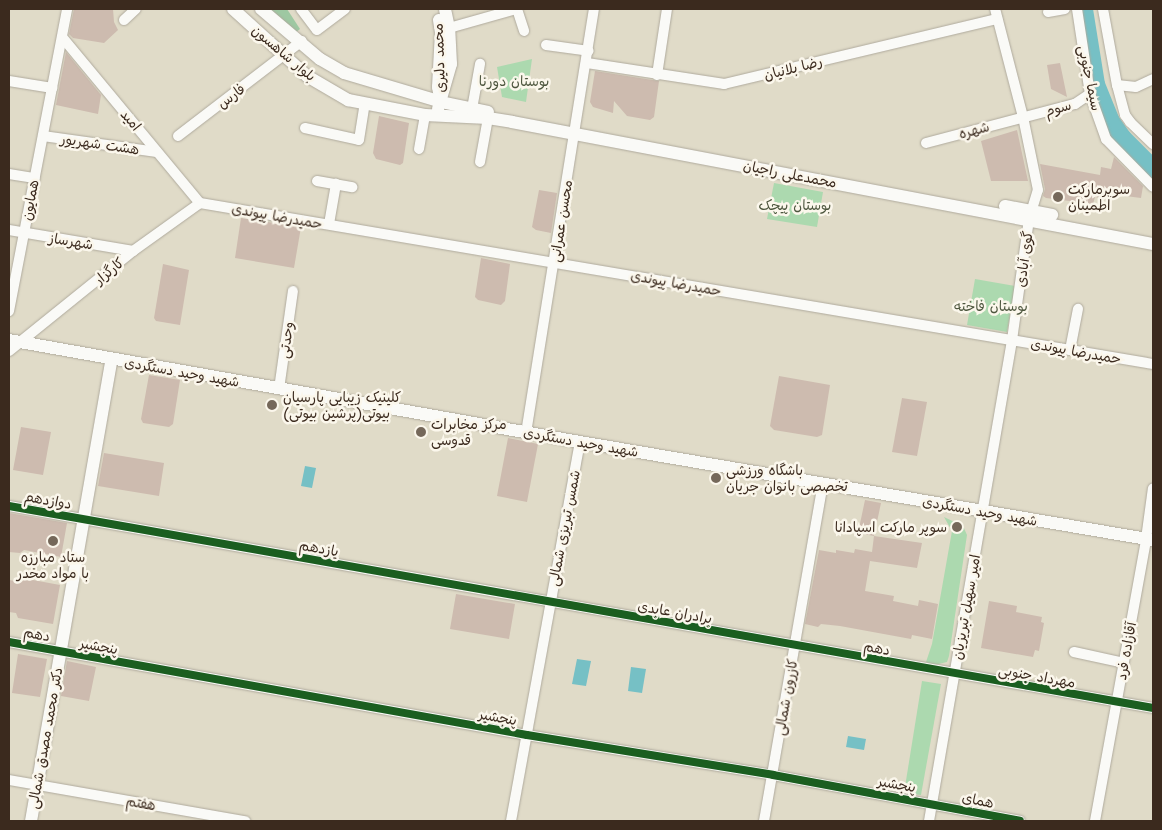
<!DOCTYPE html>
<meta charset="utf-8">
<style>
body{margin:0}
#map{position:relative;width:1162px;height:830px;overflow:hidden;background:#e0dbc8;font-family:"Shantell Sans","Playpen Sans Arabic",sans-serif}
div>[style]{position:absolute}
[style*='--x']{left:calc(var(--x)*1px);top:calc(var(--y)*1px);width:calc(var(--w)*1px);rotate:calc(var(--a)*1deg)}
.green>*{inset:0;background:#acd9af}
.forest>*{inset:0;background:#9ec8a2}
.water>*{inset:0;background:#76c0c5}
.river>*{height:19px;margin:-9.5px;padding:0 9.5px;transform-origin:9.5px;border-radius:9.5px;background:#76c0c5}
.building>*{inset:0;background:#cdbbaf}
.roads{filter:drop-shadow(0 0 1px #afaa9d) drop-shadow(0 0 1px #afaa9d)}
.minor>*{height:10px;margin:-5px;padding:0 5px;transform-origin:5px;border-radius:5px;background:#fafaf7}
.major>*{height:12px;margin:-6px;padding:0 6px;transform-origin:6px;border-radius:6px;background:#fafaf7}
.cycleway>*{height:8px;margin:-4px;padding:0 4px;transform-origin:4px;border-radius:4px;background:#1b5e20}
.dots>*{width:14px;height:14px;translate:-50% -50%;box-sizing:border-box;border:2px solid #fbf7ec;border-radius:50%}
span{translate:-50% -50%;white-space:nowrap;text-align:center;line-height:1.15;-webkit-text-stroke:5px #fbf7ec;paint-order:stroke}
.street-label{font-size:14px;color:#3b2a1e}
.park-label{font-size:14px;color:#4c553d}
.poi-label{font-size:14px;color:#3b2a1e}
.left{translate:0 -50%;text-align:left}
.right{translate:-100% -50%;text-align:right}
.frame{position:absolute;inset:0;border:10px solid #3b2a1e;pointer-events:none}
</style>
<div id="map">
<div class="green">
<i style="clip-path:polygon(532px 59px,526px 102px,502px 97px,497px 67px)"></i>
<i style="clip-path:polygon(774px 183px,823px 192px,817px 227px,767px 219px)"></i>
<i style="clip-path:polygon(975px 279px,1015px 286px,1007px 332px,967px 325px)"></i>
<i style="clip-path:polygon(944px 517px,963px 526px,967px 535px,949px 656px,947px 662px,934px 665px,926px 662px,932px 644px,952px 531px)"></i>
<i style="clip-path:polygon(922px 681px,941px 684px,921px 795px,904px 793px)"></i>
</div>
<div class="forest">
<i style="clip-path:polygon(267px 9px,287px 9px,300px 29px,295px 33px)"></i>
</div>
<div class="water">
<i style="clip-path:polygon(305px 466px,316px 468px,312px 488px,301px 486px)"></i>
<i style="clip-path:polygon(577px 659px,591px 661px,586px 686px,572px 684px)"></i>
<i style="clip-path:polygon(631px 667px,646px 669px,642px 693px,628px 691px)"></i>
<i style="clip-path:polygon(848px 736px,866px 739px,864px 750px,846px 747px)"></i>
</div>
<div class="river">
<i style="--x:1083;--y:9;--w:76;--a:80.9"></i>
<i style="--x:1095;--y:84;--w:40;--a:68"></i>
<i style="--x:1110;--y:121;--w:21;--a:55"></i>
<i style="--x:1122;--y:138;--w:44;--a:45"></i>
</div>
<div class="building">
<i style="clip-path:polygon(74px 9px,113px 9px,114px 22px,118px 30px,104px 43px,73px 38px,69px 34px)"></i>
<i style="clip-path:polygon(66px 52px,101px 95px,98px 114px,56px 105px)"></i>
<i style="clip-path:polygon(1060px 63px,1067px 97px,1051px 89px,1047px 65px)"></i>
<i style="clip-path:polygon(595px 71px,659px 81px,654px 117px,650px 120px,627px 116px,614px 101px,613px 113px,593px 107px,590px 102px)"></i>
<i style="clip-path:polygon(379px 116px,409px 123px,403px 163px,400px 165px,376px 159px,373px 153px)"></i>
<i style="clip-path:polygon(1017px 130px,1028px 181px,991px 181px,981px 141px)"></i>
<i style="clip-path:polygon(1114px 157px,1143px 186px,1141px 198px,1110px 194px,1109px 199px,1095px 197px,1093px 204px,1046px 198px,1043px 196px,1045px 189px,1040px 164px,1100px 175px,1101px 167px,1111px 169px)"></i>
<i style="clip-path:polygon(539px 190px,557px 193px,551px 233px,536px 230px,532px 227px)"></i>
<i style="clip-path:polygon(241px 218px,301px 227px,294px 268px,235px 258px)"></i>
<i style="clip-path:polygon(481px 258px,510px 264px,505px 301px,501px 305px,478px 300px,475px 297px)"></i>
<i style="clip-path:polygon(163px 264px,189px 270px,180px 325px,156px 321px,154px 318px)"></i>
<i style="clip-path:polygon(149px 375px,180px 380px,173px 424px,169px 427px,143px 423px,141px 419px)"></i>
<i style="clip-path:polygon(779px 376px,830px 385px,822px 435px,817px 437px,774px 430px,770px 426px)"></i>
<i style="clip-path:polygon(902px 398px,927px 402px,917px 456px,892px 452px)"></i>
<i style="clip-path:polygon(21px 427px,51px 432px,43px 475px,13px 470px)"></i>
<i style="clip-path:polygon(508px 438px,538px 444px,527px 502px,497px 496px)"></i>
<i style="clip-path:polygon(104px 453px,164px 463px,159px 496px,98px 486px)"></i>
<i style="clip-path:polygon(865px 500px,881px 503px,874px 536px,858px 533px)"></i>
<i style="clip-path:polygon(9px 513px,67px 523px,61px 557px,24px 550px,20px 553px,9px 552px)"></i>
<i style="clip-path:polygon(874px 536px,922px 543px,917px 568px,870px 561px,865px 591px,894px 596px,893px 601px,918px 606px,919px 600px,938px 604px,932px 639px,912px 635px,911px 639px,840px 626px,821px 624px,818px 627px,805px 624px,819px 550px,836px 553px,836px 550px,854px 553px,855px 549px,872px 552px)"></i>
<i style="clip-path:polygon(22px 578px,60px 585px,53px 624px,18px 618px,16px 613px,9px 612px,9px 580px,21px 582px)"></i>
<i style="clip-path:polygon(456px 594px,515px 604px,509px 639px,450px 629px)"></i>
<i style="clip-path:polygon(989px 601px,1017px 606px,1016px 612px,1042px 617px,1041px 622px,1044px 623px,1039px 651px,1035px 650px,1033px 657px,981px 648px)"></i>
<i style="clip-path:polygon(18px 654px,47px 659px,40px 697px,12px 693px)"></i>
<i style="clip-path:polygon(67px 661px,96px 667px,89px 701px,61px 696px)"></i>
</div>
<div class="roads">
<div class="minor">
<i style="--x:301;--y:9;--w:26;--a:53"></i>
<i style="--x:317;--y:30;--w:35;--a:-37"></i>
<i style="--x:517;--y:9;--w:23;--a:72"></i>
<i style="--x:1077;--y:9;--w:86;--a:81.3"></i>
<i style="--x:1090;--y:94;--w:48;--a:70.4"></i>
<i style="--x:1106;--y:139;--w:67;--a:45.6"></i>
<i style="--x:1103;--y:9;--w:77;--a:79.6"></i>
<i style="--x:1117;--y:85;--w:31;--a:75"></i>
<i style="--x:1125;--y:115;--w:9;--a:54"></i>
<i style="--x:1130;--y:122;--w:32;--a:44"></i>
<i style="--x:1048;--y:12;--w:17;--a:-10"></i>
<i style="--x:124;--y:20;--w:16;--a:-43"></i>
<i style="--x:449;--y:28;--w:70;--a:-15.8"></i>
<i style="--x:62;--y:37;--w:216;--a:50.3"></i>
<i style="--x:546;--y:45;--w:43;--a:7.9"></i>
<i style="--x:587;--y:63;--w:139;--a:8.7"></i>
<i style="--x:724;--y:84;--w:281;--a:-13.4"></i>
<i style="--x:657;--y:75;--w:67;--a:-81.4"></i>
<i style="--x:9;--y:81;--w:44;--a:9.2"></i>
<i style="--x:1117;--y:85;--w:19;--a:6"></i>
<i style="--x:1136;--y:87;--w:19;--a:-25"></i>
<i style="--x:472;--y:109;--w:46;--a:-79.9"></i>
<i style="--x:305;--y:128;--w:55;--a:12.5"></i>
<i style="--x:359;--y:140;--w:37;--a:-81"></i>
<i style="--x:43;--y:136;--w:115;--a:8"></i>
<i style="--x:178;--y:136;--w:156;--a:-37.5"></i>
<i style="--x:926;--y:143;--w:154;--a:-14.7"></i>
<i style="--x:1075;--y:104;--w:18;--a:-34"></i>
<i style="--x:419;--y:149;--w:35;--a:-80"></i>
<i style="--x:480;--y:162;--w:45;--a:-79.7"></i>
<i style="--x:9;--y:174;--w:26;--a:9"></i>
<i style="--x:317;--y:181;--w:36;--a:10"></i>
<i style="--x:200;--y:203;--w:967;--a:9.59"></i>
<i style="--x:329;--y:224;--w:41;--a:-80.1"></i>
<i style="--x:9;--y:230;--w:126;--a:9.6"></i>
<i style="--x:9;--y:311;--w:308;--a:-79.1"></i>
<i style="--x:1070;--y:350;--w:42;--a:-79"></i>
<i style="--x:9;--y:351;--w:159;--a:-38.9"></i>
<i style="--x:133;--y:251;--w:82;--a:-35.6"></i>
<i style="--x:279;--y:389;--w:99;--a:-81.9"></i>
<i style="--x:526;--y:433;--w:429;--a:-80.9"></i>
<i style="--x:9;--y:506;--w:1162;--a:10.01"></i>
<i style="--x:9;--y:642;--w:526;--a:10.18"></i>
<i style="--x:527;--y:735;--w:249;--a:9.2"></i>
<i style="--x:773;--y:775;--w:251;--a:10.5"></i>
<i style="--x:1074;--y:652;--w:51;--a:12.4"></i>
<i style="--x:9;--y:780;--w:240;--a:9.9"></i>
<i style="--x:511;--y:821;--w:385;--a:-79.7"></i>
<i style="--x:764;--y:821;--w:342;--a:-80.1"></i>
<i style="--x:929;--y:821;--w:488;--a:-80.2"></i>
<i style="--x:1012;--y:340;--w:122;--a:-82"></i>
<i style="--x:1029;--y:219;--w:30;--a:-73"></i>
<i style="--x:1038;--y:190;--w:75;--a:-101.6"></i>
<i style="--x:1023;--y:117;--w:112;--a:-104.5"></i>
<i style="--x:1095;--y:821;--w:287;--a:-79.7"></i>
<i style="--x:1146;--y:539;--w:51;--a:-82.2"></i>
</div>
<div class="major">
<i style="--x:233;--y:9;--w:100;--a:42.2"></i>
<i style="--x:307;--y:76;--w:48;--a:30.3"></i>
<i style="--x:348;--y:100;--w:78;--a:11"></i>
<i style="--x:425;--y:115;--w:63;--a:2.7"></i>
<i style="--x:488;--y:118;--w:24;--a:9"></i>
<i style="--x:512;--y:122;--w:653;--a:10.78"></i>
<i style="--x:261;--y:9;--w:77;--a:40.3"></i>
<i style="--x:320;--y:59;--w:28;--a:30"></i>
<i style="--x:344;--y:73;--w:101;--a:16.6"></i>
<i style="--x:441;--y:102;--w:48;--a:12"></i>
<i style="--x:439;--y:20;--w:12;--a:81"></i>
<i style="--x:441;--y:32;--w:55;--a:93.1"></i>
<i style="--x:438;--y:87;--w:10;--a:79"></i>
<i style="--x:438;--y:109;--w:47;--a:-73.9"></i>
<i style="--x:451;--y:64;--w:36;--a:-93"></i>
<i style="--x:449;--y:28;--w:19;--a:-102"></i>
<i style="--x:1005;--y:206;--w:48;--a:10.8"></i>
<i style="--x:9;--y:340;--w:580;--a:10.13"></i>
<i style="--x:580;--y:442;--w:581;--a:9.71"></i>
<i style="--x:31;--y:821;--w:469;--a:-80.1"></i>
</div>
</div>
<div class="cycleway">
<i style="--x:9;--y:506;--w:1162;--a:10.01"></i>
<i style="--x:9;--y:642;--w:526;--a:10.18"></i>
<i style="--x:527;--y:735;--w:249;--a:9.2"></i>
<i style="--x:773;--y:775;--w:251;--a:10.5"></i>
</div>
<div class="dots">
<i style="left:1058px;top:197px;background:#75685a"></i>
<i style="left:272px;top:405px;background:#75685a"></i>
<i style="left:421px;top:432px;background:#75685a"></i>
<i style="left:716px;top:478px;background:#75685a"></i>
<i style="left:957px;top:527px;background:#75685a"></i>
<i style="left:53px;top:541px;background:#75685a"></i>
</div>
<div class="street-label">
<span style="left:284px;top:53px;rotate:40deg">بلوار شاهسون</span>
<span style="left:439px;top:58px;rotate:-92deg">محمد دلیری</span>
<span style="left:793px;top:68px;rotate:-14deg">رضا بلانیان</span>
<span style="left:1090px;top:78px;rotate:78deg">سیما جنوبی</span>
<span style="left:231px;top:96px;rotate:-37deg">فارس</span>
<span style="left:1058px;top:108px;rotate:-16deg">سوم</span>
<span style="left:131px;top:120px;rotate:50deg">امید</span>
<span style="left:974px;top:130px;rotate:-15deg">شهره</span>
<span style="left:100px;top:144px;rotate:8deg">هشت شهریور</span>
<span style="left:790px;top:174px;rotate:11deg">محمدعلی راجیان</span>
<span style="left:30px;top:200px;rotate:-79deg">همایون</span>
<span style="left:277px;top:216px;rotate:10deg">حمیدرضا پیوندی</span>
<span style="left:561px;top:221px;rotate:-81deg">محسن عمرانی</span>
<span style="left:71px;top:241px;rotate:9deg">شهرساز</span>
<span style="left:1024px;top:259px;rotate:-82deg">گوی آبادی</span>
<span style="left:109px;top:271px;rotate:-39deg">کارگزار</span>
<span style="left:676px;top:283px;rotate:10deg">حمیدرضا پیوندی</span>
<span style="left:286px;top:340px;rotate:-82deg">وحدتی</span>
<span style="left:1076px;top:351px;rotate:10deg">حمیدرضا پیوندی</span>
<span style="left:182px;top:372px;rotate:10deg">شهید وحید دستگردی</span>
<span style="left:581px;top:442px;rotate:10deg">شهید وحید دستگردی</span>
<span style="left:48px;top:500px;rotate:10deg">دوازدهم</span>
<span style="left:980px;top:511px;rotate:10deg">شهید وحید دستگردی</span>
<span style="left:564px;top:528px;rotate:-79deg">شمس تبریزی شمالی</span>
<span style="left:319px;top:548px;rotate:10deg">یازدهم</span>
<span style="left:966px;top:607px;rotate:-80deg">امیر سهیل تبریزیان</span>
<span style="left:675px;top:612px;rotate:10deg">برادران عابدی</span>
<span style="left:37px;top:634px;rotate:11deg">دهم</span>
<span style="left:99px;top:646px;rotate:10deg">پنجشیر</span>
<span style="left:877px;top:648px;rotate:10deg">دهم</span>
<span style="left:1126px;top:651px;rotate:-80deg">آقازاده فرد</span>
<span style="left:1037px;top:676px;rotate:10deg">مهرداد جنوبی</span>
<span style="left:786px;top:697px;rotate:-80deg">کازرون شمالی</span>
<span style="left:498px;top:717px;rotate:10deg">پنجشیر</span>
<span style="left:45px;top:738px;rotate:-80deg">دکتر محمد مصدق شمالی</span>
<span style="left:897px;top:784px;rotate:10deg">پنجشیر</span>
<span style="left:978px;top:800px;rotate:11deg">همای</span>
<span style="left:141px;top:803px;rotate:10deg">هفتم</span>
</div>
<div class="park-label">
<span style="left:514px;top:81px">بوستان دورنا</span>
<span style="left:795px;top:205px">بوستان پیچک</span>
<span style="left:991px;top:306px">بوستان فاخته</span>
</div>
<div class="poi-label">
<span class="left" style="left:1068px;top:197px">سوپرمارکت<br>اطمینان</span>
<span class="left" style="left:283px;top:405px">کلینیک زیبایی پارسیان<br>بیوتی(پرشین بیوتی)</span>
<span class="left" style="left:431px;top:432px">مرکز مخابرات<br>قدوسی</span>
<span class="left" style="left:726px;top:478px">باشگاه ورزشی<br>تخصصی بانوان جریان</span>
<span class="right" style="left:947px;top:527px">سوپر مارکت اسپادانا</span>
<span style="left:53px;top:565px">ستاد مبارزه<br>با مواد مخدر</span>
</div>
<div class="frame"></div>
</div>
